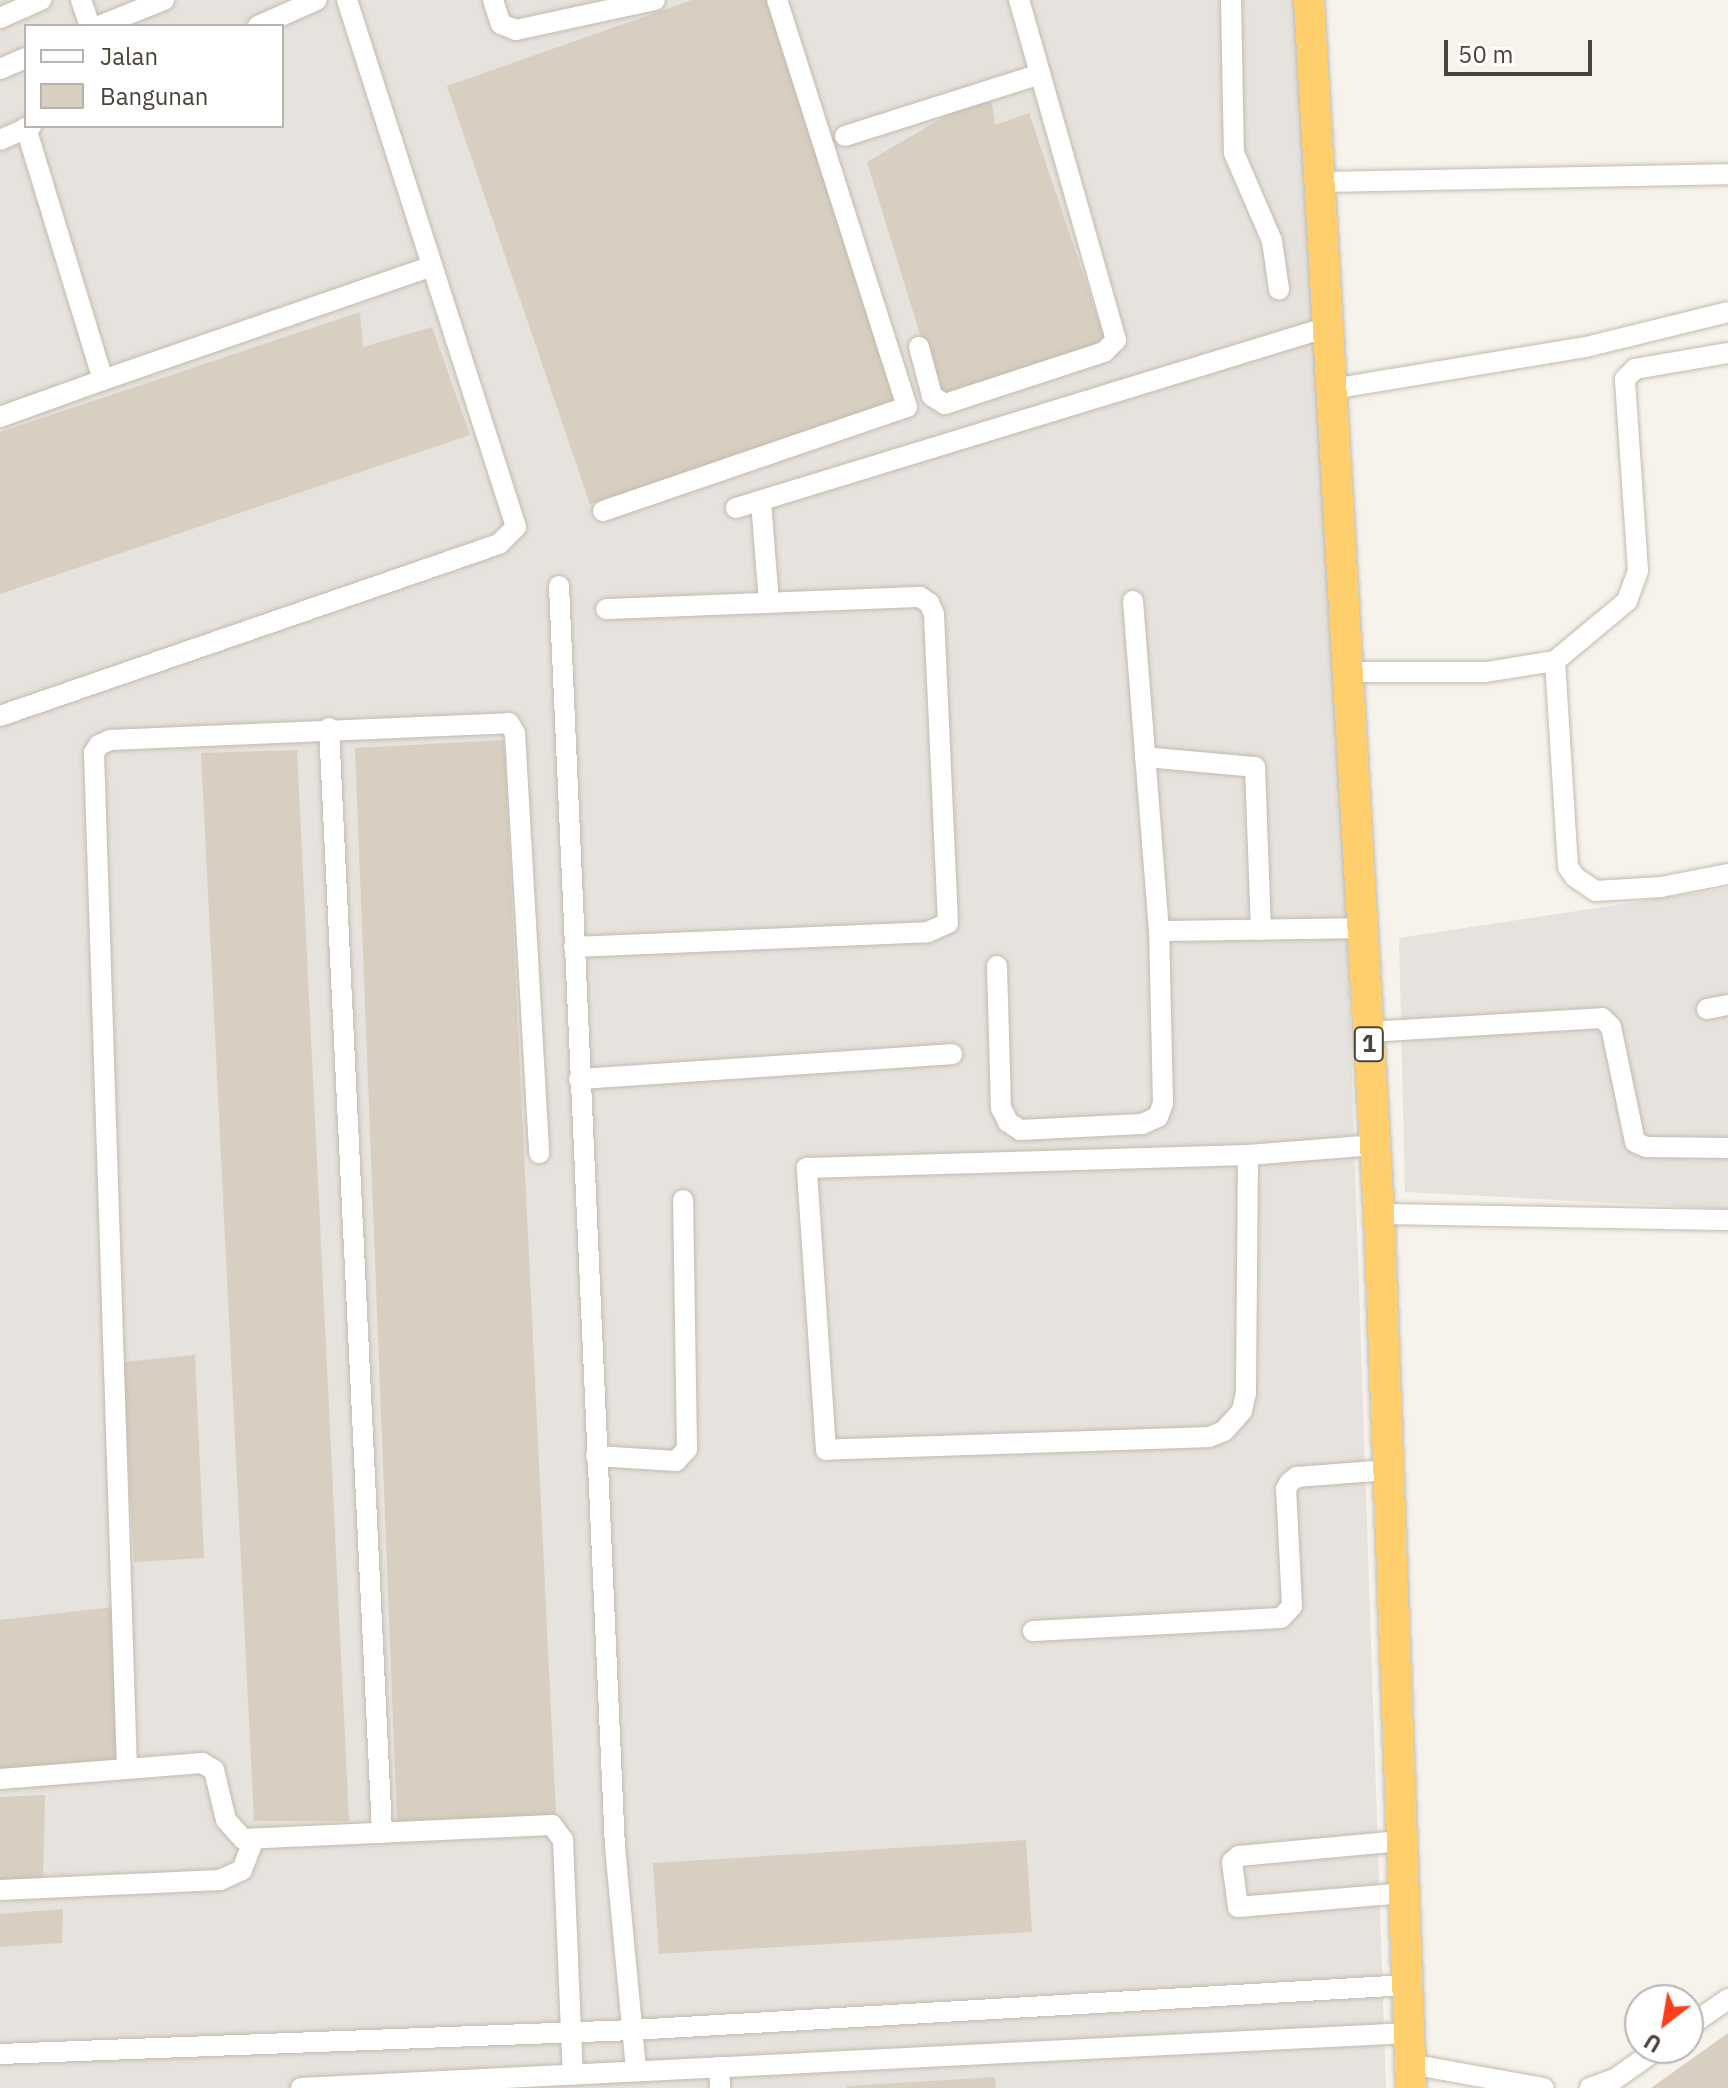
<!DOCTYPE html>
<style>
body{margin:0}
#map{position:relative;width:1728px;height:2088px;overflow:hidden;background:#f6f3ec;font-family:"IBM Plex Sans",sans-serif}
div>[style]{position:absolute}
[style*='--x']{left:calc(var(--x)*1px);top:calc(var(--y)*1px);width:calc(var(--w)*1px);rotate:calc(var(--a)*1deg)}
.industrial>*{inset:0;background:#e6e2dd}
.building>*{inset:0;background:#d8cfc1}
.roads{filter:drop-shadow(0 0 2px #c2bbae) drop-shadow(0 0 2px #c2bbae)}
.minor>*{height:20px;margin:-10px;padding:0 10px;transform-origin:10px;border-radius:10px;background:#fff}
.highway>*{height:30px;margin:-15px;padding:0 15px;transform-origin:15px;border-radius:15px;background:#ffcf6e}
span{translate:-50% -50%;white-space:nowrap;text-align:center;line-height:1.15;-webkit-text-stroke:6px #fff;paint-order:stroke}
.shield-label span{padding:2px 6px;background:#fff;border:2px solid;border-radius:6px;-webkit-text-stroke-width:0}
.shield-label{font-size:24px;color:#4b4439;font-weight:700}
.legend{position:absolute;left:24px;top:24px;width:260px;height:104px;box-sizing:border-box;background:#fff;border:2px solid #b7b4b0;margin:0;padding:10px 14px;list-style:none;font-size:24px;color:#4b4439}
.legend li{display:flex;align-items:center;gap:16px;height:40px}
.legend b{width:40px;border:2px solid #b7b4b0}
.north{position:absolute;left:1624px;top:1984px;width:80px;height:80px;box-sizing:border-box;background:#fff;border:2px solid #b7b4b0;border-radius:50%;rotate:211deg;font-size:22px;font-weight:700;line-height:32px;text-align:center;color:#4b4439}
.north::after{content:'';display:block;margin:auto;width:28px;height:36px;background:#fc3f1d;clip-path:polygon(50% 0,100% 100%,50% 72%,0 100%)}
.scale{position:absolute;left:1444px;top:40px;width:148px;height:36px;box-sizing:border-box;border:4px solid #4b4439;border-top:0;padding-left:10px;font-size:24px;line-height:28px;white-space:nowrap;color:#4b4439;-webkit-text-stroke:6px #fff;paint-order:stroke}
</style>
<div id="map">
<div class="industrial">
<i style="clip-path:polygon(evenodd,0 0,1298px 0,1326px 304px,1386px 2088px,0 2088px,0 0,26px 26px,282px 26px,282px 126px,26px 126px,26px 26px)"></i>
<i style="clip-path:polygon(1728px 888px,1728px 1209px,1405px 1192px,1399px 938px)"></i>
</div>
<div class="building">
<i style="clip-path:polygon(692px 0,770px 0,906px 407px,590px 504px,447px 86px)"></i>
<i style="clip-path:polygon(990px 90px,995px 125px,1029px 113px,1106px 342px,939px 396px,867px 162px)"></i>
<i style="clip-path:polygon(360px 312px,363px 347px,432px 327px,470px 435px,0 594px,0 432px)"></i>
<i style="clip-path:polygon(504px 740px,556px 1815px,397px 1822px,355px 748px)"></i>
<i style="clip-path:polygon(297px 750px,349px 1821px,254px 1821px,201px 753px)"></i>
<i style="clip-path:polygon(195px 1355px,204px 1558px,134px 1562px,123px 1362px)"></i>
<i style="clip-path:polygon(113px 1607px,118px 1759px,0 1771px,0 1620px)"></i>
<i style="clip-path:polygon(45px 1795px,43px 1881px,0 1882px,0 1797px)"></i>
<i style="clip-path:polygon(1026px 1840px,1032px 1932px,659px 1954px,653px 1863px)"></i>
<i style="clip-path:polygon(63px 1909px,62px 1943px,0 1947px,0 1914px)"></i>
<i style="clip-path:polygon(1728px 2033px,1728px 2088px,1651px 2088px)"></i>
<i style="clip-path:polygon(995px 2077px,996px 2088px,847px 2088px,847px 2086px)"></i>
</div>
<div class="roads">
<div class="minor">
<i style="--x:81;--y:0;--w:28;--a:71"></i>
<i style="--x:493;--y:0;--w:25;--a:72"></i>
<i style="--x:501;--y:24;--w:16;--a:22"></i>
<i style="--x:516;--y:30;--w:142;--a:-12.2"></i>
<i style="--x:1231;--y:0;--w:153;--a:88.9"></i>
<i style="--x:1234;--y:153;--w:96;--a:66.6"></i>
<i style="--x:1272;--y:241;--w:49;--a:81.7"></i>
<i style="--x:0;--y:18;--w:45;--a:-23.7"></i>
<i style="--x:99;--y:26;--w:70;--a:-21.8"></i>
<i style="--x:258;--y:26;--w:64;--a:-23.8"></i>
<i style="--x:0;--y:69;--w:28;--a:-23"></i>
<i style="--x:845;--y:136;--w:205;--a:-17.6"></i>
<i style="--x:0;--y:140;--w:34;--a:-24"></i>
<i style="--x:1321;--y:182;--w:407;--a:-1.1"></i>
<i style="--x:919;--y:347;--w:51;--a:75.1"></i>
<i style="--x:932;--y:396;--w:15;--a:32"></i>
<i style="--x:945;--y:404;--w:167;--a:-18.1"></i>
<i style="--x:1104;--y:352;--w:17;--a:-45"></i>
<i style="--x:1116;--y:340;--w:354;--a:-105.9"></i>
<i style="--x:103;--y:380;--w:345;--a:-19.1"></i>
<i style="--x:1332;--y:389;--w:257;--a:-9.4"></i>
<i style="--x:1586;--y:347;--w:146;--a:-13.8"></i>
<i style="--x:0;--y:417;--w:109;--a:-19.8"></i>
<i style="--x:103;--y:380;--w:264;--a:-107"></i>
<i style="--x:761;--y:501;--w:102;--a:85.5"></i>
<i style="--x:736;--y:508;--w:619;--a:-17"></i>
<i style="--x:603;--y:511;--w:321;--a:-18.9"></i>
<i style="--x:907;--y:407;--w:427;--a:-107.7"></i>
<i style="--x:559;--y:586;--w:1262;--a:87.46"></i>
<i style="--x:615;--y:1847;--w:225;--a:84.6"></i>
<i style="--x:1133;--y:601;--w:331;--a:85.5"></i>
<i style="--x:1159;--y:931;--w:203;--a:-0.8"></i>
<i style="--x:1555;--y:661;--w:206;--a:86.4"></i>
<i style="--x:1568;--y:867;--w:12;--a:55"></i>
<i style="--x:1575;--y:877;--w:25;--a:34"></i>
<i style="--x:1596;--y:891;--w:65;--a:-3.5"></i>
<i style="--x:1661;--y:887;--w:68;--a:-11"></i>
<i style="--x:1347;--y:672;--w:139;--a:0"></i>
<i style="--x:1486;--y:672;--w:70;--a:-9.1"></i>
<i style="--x:1555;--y:661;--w:94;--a:-39.8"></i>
<i style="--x:1627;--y:601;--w:32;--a:-70"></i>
<i style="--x:1638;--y:571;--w:192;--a:-93.9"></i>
<i style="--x:1625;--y:379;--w:14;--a:-45"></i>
<i style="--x:1635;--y:369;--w:94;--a:-9.8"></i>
<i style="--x:0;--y:716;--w:528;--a:-19.02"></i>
<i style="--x:499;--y:544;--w:24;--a:-45"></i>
<i style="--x:516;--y:527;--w:553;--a:-107.78"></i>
<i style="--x:329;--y:728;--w:1106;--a:87.25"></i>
<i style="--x:1145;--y:757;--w:110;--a:5.2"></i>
<i style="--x:1255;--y:767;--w:163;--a:87.9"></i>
<i style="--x:574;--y:947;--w:354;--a:-2.4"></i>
<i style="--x:928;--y:932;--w:22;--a:-24"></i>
<i style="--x:948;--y:923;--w:309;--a:-92.6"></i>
<i style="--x:934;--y:614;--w:12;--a:-114"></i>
<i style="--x:929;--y:603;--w:11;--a:-146"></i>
<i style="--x:920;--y:597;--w:314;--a:177.8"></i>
<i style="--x:997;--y:966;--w:142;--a:88.4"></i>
<i style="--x:1001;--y:1108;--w:16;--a:63"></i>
<i style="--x:1008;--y:1122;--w:14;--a:34"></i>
<i style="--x:1020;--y:1130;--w:122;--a:-2.8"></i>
<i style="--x:1142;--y:1124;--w:17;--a:-24"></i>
<i style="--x:1158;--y:1117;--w:15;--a:-70"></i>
<i style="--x:1163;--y:1103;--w:172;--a:-91.3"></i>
<i style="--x:1707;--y:1009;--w:21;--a:-11"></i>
<i style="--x:1368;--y:1032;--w:234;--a:-3.4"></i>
<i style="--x:1602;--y:1018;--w:13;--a:45"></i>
<i style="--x:1611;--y:1027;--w:117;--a:78.2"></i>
<i style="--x:1635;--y:1142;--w:12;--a:24"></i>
<i style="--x:1646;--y:1147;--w:82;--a:0.7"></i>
<i style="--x:579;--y:1079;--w:374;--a:-3.8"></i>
<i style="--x:1248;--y:1155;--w:238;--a:90.5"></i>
<i style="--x:1246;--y:1393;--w:18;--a:103"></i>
<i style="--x:1242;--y:1411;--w:27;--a:132"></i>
<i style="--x:1224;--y:1431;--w:16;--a:158"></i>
<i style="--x:1209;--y:1437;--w:383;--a:178.1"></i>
<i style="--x:826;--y:1450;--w:283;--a:-93.9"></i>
<i style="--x:807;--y:1168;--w:441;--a:-1.7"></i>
<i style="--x:1248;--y:1155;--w:127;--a:-4.5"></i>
<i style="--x:1379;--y:1214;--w:349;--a:1"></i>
<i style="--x:596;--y:1456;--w:80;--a:3.6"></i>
<i style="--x:676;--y:1461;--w:16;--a:-47"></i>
<i style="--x:687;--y:1449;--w:249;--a:-90.9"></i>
<i style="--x:1033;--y:1631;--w:248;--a:-3"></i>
<i style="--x:1281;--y:1618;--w:16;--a:-47"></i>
<i style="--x:1292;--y:1606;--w:117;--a:-92.9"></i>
<i style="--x:1286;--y:1489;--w:8;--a:-60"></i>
<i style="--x:1290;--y:1482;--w:9;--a:-36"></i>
<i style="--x:1297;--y:1477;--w:91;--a:-4.4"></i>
<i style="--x:127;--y:1769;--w:1017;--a:-91.86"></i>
<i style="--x:94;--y:753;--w:9;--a:-58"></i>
<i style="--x:99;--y:745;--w:12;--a:-24"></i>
<i style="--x:110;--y:740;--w:399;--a:-2.4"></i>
<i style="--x:509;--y:723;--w:12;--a:59"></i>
<i style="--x:515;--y:733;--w:421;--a:86.7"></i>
<i style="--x:0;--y:1779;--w:203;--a:-4.5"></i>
<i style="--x:202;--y:1763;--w:14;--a:30"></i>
<i style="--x:214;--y:1770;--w:51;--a:76.5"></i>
<i style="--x:226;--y:1820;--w:25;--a:48"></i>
<i style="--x:243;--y:1839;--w:309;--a:-2.6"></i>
<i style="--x:552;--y:1825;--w:19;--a:54"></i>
<i style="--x:563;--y:1840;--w:235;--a:87.6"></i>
<i style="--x:1401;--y:1841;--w:163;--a:174.7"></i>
<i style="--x:1239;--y:1856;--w:9;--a:139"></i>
<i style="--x:1232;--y:1862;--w:45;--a:82.4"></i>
<i style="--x:1238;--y:1907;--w:166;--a:-4.8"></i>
<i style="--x:0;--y:1890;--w:220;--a:-2.6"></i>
<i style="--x:220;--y:1880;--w:24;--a:-24"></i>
<i style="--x:242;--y:1870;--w:33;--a:-69"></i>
<i style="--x:1688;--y:2027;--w:49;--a:-35"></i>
<i style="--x:0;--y:2054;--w:632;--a:-2.17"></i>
<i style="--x:632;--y:2030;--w:776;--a:-3.32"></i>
<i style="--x:1410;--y:2064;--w:136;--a:10.2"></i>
<i style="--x:719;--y:2067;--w:21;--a:87"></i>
<i style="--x:301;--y:2088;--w:1109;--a:-2.84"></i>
<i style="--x:1590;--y:2088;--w:27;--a:-20"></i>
<i style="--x:1615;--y:2079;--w:54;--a:-35.2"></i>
</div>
<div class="highway">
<i style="--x:1309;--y:0;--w:1216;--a:86.7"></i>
<i style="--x:1379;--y:1214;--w:875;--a:87.9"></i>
</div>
</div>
<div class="shield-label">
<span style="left:1369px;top:1044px">1</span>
</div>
<ul class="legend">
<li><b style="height:10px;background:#fff"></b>Jalan</li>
<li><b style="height:22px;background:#d8cfc1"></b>Bangunan</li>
</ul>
<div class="north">U</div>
<div class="scale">50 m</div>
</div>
